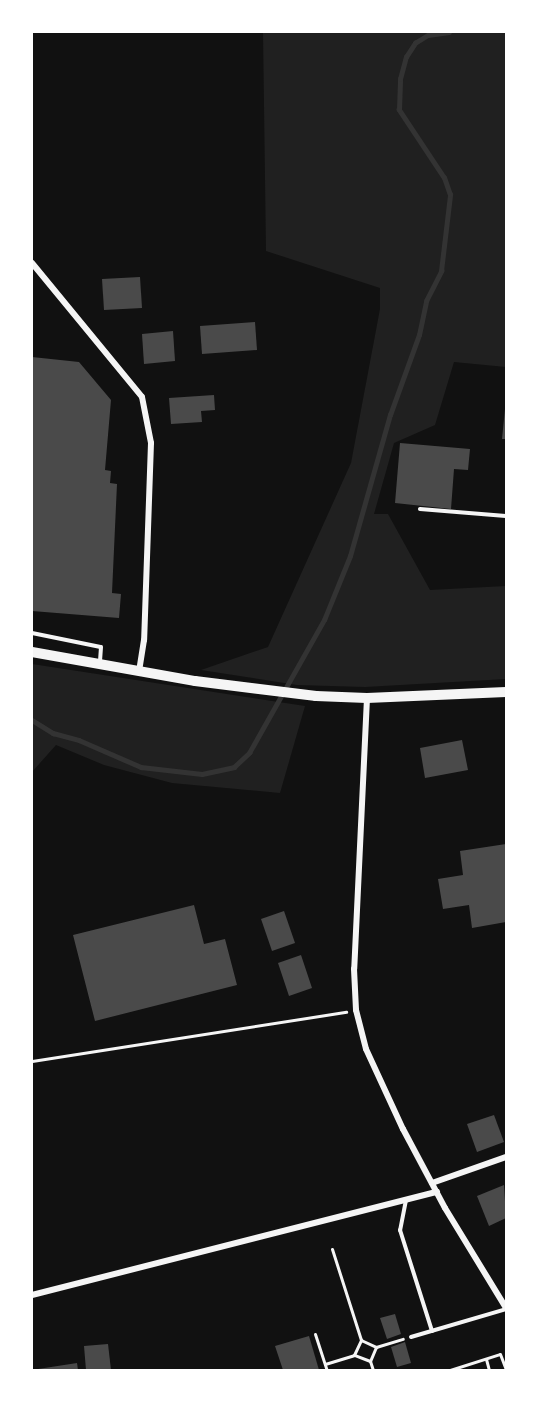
<!DOCTYPE html>
<style>
body{margin:0}
#map{position:relative;width:538px;height:1402px;overflow:hidden;background:#111;font-family:"Open Sans",sans-serif}
div>[style]{position:absolute}
[style*='--x']{left:calc(var(--x)*1px);top:calc(var(--y)*1px);width:calc(var(--w)*1px);rotate:calc(var(--a)*1deg)}
.green>*{inset:0;background:#202020}
.stream>*{height:4.5px;margin:-2.25px;padding:0 2.25px;transform-origin:2.25px;border-radius:2.25px;background:#333}
.building>*{inset:0;background:#4a4a4a}
.path>*{height:3px;margin:-1.5px;padding:0 1.5px;transform-origin:1.5px;border-radius:1.5px;background:#f5f5f5}
.service>*{height:4px;margin:-2px;padding:0 2px;transform-origin:2px;border-radius:2px;background:#f5f5f5}
.minor>*{height:6px;margin:-3px;padding:0 3px;transform-origin:3px;border-radius:3px;background:#f5f5f5}
.secondary>*{height:10px;margin:-5px;padding:0 5px;transform-origin:5px;border-radius:5px;background:#f5f5f5}
span{translate:-50% -50%;white-space:nowrap;text-align:center;line-height:1.15;-webkit-text-stroke:5px #fff;paint-order:stroke}
.frame{position:absolute;inset:0;border:33px solid #fff;pointer-events:none}
</style>
<div id="map">
<div class="green">
<i style="clip-path:polygon(263px 32px,506px 32px,506px 367px,454px 362px,435px 425px,394px 443px,374px 514px,388px 514px,430px 590px,506px 586px,506px 679px,365px 687px,297px 685px,201px 670px,268px 647px,351px 463px,380px 309px,380px 288px,266px 251px)"></i>
<i style="clip-path:polygon(32px 664px,305px 706px,280px 793px,172px 783px,104px 765px,56px 745px,32px 772px)"></i>
</div>
<div class="stream">
<i style="--x:32;--y:720;--w:25;--a:32"></i>
<i style="--x:53;--y:733;--w:27;--a:15"></i>
<i style="--x:79;--y:740;--w:68;--a:23.5"></i>
<i style="--x:141;--y:767;--w:61;--a:6.5"></i>
<i style="--x:202;--y:774;--w:33;--a:-12"></i>
<i style="--x:234;--y:767;--w:21;--a:-43"></i>
<i style="--x:249;--y:753;--w:153;--a:-60.6"></i>
<i style="--x:324;--y:620;--w:69;--a:-67.9"></i>
<i style="--x:350;--y:556;--w:147;--a:-74.2"></i>
<i style="--x:390;--y:415;--w:85;--a:-70.1"></i>
<i style="--x:419;--y:335;--w:35;--a:-78"></i>
<i style="--x:426;--y:301;--w:34;--a:-63"></i>
<i style="--x:441;--y:271;--w:77;--a:-83.2"></i>
<i style="--x:450;--y:195;--w:18;--a:-109"></i>
<i style="--x:444;--y:178;--w:82;--a:-123.5"></i>
<i style="--x:399;--y:110;--w:31;--a:-88"></i>
<i style="--x:400;--y:79;--w:23;--a:-75"></i>
<i style="--x:406;--y:57;--w:17;--a:-57"></i>
<i style="--x:415;--y:43;--w:15;--a:-32"></i>
<i style="--x:428;--y:35;--w:21;--a:-8"></i>
</div>
<div class="building">
<i style="clip-path:polygon(140px 277px,142px 308px,104px 310px,102px 279px)"></i>
<i style="clip-path:polygon(255px 322px,257px 350px,202px 354px,200px 326px)"></i>
<i style="clip-path:polygon(173px 331px,175px 361px,144px 364px,142px 334px)"></i>
<i style="clip-path:polygon(32px 357px,79px 362px,111px 400px,105px 470px,111px 471px,110px 483px,117px 484px,112px 593px,121px 594px,119px 618px,32px 611px)"></i>
<i style="clip-path:polygon(214px 395px,215px 410px,201px 411px,202px 422px,171px 424px,169px 398px)"></i>
<i style="clip-path:polygon(505px 409px,506px 409px,506px 439px,502px 439px)"></i>
<i style="clip-path:polygon(400px 443px,470px 449px,468px 470px,454px 469px,451px 509px,395px 503px)"></i>
<i style="clip-path:polygon(462px 740px,468px 770px,425px 778px,420px 748px)"></i>
<i style="clip-path:polygon(506px 844px,506px 922px,472px 928px,469px 905px,443px 909px,438px 879px,463px 875px,460px 851px)"></i>
<i style="clip-path:polygon(194px 905px,204px 944px,225px 939px,237px 985px,95px 1021px,73px 935px)"></i>
<i style="clip-path:polygon(284px 911px,295px 943px,272px 951px,261px 919px)"></i>
<i style="clip-path:polygon(301px 955px,312px 988px,289px 996px,278px 963px)"></i>
<i style="clip-path:polygon(494px 1115px,504px 1142px,477px 1152px,467px 1124px)"></i>
<i style="clip-path:polygon(504px 1185px,506px 1218px,489px 1226px,477px 1196px)"></i>
<i style="clip-path:polygon(395px 1314px,401px 1334px,387px 1339px,380px 1318px)"></i>
<i style="clip-path:polygon(309px 1336px,319px 1370px,283px 1370px,275px 1346px)"></i>
<i style="clip-path:polygon(405px 1342px,411px 1363px,397px 1367px,391px 1347px)"></i>
<i style="clip-path:polygon(108px 1344px,111px 1370px,86px 1370px,84px 1346px)"></i>
<i style="clip-path:polygon(77px 1363px,78px 1370px,38px 1370px,38px 1369px)"></i>
</div>
<div class="path">
<i style="--x:32;--y:1061;--w:318;--a:-8.9"></i>
<i style="--x:332;--y:1249;--w:96;--a:72.3"></i>
<i style="--x:315;--y:1334;--w:38;--a:72"></i>
<i style="--x:376;--y:1347;--w:28;--a:-17"></i>
<i style="--x:486;--y:1359;--w:11;--a:75"></i>
<i style="--x:370;--y:1361;--w:17;--a:-159"></i>
<i style="--x:354;--y:1355;--w:17;--a:-65"></i>
<i style="--x:361;--y:1340;--w:17;--a:25"></i>
<i style="--x:376;--y:1347;--w:15;--a:113"></i>
<i style="--x:370;--y:1361;--w:9;--a:72"></i>
<i style="--x:325;--y:1364;--w:30;--a:-17"></i>
<i style="--x:450;--y:1370;--w:52;--a:-17.7"></i>
<i style="--x:500;--y:1354;--w:17;--a:69"></i>
</div>
<div class="service">
<i style="--x:420;--y:509;--w:86;--a:4.7"></i>
<i style="--x:32;--y:633;--w:70;--a:11.5"></i>
<i style="--x:101;--y:647;--w:15;--a:94"></i>
<i style="--x:406;--y:1200;--w:31;--a:101"></i>
<i style="--x:400;--y:1230;--w:106;--a:72.4"></i>
<i style="--x:411;--y:1337;--w:99;--a:-16.4"></i>
</div>
<div class="minor">
<i style="--x:32;--y:263;--w:173;--a:50.6"></i>
<i style="--x:142;--y:397;--w:47;--a:78.9"></i>
<i style="--x:151;--y:443;--w:197;--a:92"></i>
<i style="--x:144;--y:640;--w:31;--a:99"></i>
<i style="--x:367;--y:698;--w:271;--a:92.7"></i>
<i style="--x:354;--y:969;--w:41;--a:87.2"></i>
<i style="--x:356;--y:1010;--w:40;--a:75.6"></i>
<i style="--x:366;--y:1049;--w:88;--a:65.2"></i>
<i style="--x:403;--y:1129;--w:89;--a:62"></i>
<i style="--x:445;--y:1208;--w:117;--a:58.6"></i>
<i style="--x:432;--y:1183;--w:78;--a:-19.4"></i>
<i style="--x:32;--y:1295;--w:418;--a:-14.3"></i>
</div>
<div class="secondary">
<i style="--x:32;--y:652;--w:166;--a:10.1"></i>
<i style="--x:195;--y:681;--w:122;--a:7.1"></i>
<i style="--x:316;--y:696;--w:51;--a:2.2"></i>
<i style="--x:367;--y:698;--w:139;--a:-2.5"></i>
</div>
<div class="frame"></div>
</div>
